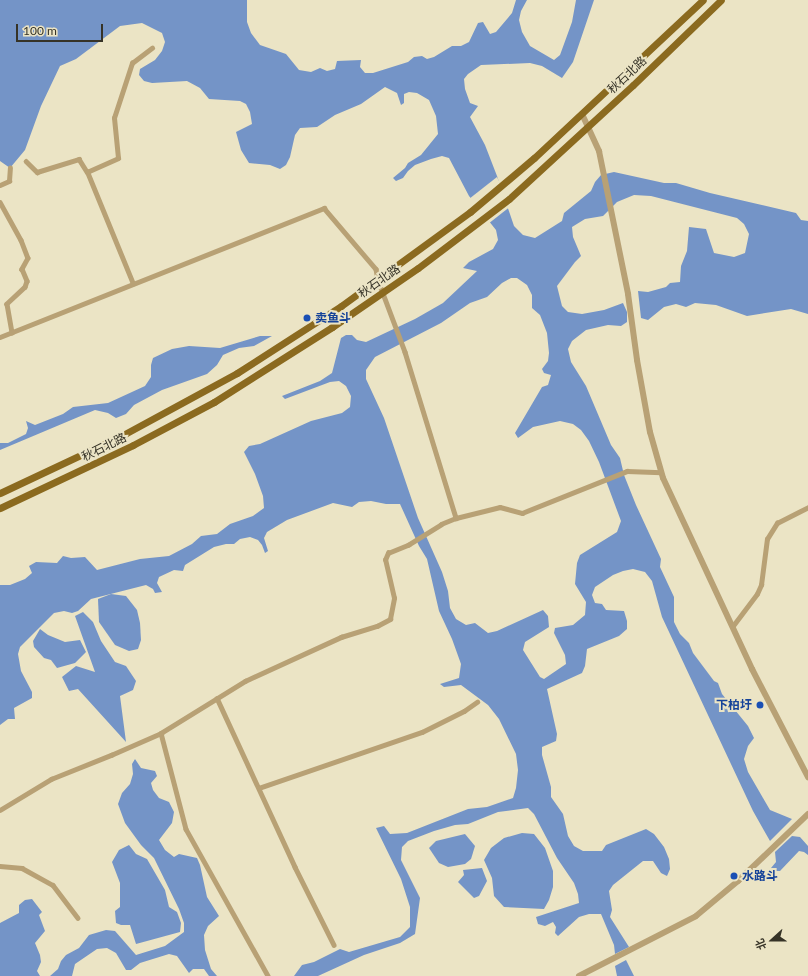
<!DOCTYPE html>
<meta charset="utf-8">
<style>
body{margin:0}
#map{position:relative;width:808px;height:976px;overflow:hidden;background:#ebe4c5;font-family:Lato,"Noto Sans SC",sans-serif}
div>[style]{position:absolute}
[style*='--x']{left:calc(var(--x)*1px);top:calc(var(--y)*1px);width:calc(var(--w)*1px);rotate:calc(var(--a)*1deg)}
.water>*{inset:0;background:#7494c7}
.pier>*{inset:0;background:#ebe4c5}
.minor>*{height:4.5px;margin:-2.25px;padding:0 2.25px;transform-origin:2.25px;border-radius:2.25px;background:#b8a175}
.tertiary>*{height:6px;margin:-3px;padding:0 3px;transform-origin:3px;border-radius:3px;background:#b8a175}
.primary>*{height:7px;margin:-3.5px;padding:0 3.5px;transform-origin:3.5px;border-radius:3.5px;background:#8b6a1f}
.dots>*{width:11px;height:11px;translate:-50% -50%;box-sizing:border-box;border:2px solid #ebe4c5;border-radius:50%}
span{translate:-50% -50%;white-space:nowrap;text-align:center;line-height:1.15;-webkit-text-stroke:4px #ebe4c5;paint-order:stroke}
.street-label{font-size:12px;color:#363327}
.transit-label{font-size:12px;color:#164399;font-weight:700}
.left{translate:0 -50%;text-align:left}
.right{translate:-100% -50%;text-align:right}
.north{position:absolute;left:752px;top:920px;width:40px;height:40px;-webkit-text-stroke:3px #ebe4c5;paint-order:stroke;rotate:249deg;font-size:11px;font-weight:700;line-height:16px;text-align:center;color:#363327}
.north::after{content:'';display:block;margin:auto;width:14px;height:18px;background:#363327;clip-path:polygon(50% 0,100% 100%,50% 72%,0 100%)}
.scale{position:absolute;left:16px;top:24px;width:87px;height:18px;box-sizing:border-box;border:2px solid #363327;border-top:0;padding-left:5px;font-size:12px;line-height:14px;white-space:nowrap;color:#363327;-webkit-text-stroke:3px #ebe4c5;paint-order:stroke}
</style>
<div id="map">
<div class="water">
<i style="clip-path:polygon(evenodd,0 0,247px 0,247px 22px,251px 33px,260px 45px,286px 54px,299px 70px,311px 72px,320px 68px,327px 71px,335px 69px,337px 61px,361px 60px,360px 67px,365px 73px,373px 73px,408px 62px,414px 57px,422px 56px,427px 59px,434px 57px,452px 46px,461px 46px,469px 42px,478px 23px,483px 22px,490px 34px,496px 32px,512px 13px,516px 0,527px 0,521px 11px,519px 20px,522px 32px,530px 46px,554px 60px,560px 55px,572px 22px,576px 0,594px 0,573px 62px,562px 78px,542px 66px,530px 63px,481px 65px,468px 74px,464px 79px,465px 89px,470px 103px,478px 106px,470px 117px,485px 145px,497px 176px,514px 226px,523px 235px,535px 238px,562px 221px,564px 213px,591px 191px,595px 182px,601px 175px,614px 172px,664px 183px,676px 183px,710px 193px,796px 213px,801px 220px,808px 221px,808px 314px,791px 309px,747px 316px,716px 305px,695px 303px,686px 307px,676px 304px,664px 307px,648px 320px,641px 318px,638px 291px,648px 292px,666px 287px,670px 283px,680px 282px,681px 266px,687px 251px,689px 227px,706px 229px,714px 253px,734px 257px,745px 253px,749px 234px,744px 224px,737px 218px,651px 196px,634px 195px,617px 202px,603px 216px,585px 219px,572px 227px,573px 237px,581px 256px,575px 262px,557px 286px,562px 306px,568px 312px,582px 314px,604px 310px,623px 303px,627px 312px,627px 322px,621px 326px,608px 325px,586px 330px,572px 341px,568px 349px,571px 362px,586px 386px,611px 445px,620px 458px,624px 475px,636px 505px,661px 559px,660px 567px,674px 597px,674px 622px,680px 634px,689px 643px,693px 653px,714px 681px,718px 683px,722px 694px,748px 726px,754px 738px,748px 746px,744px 759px,748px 772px,770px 810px,792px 819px,770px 841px,753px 811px,662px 617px,652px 581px,645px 572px,633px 569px,623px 571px,613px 575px,595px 587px,592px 595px,595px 603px,602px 604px,606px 610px,624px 611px,627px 621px,627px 629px,619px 636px,587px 649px,585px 666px,582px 673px,547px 689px,557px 734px,556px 741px,542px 747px,542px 755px,551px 787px,551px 797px,563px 814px,568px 836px,574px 846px,583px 851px,602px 851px,606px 845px,646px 829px,654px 834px,664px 847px,669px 859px,670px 869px,667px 876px,661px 873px,653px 861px,643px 861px,613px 885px,609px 891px,612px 910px,610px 917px,629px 947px,615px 954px,614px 945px,601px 914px,589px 914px,579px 917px,558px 936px,555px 933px,556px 927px,553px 922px,545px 926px,538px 924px,536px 917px,579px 903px,578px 894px,574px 883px,557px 858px,534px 814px,528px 808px,498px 812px,468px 824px,455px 825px,434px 831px,408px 841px,402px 847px,401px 860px,420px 898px,415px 934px,400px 943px,364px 955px,318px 976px,294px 976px,302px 965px,314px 962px,340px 949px,349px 952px,400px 937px,410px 927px,410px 907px,401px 879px,376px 828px,384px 826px,390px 834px,407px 833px,468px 809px,487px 807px,513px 798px,516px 788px,518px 770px,516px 754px,499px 719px,488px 705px,461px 685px,444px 687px,440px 684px,459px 678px,461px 664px,452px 639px,439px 611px,427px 559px,419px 546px,400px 504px,386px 504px,371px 501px,359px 502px,352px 507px,333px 503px,287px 520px,267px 532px,264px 538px,268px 551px,265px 553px,262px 545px,258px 540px,250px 537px,240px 539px,234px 544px,226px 544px,214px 547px,185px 565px,183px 571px,174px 570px,159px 577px,157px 583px,162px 592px,155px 593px,153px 589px,146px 585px,91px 599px,78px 611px,72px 613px,64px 611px,54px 613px,20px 647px,18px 654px,21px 671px,32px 692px,32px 698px,14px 708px,15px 719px,8px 719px,0 725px,0 585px,10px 585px,25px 579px,32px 573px,29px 566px,36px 562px,57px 563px,63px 556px,71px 558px,85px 557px,97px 570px,140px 559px,169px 556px,192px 544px,201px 536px,217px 534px,230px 524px,253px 516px,264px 508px,263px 496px,255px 474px,244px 452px,249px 446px,260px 444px,311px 421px,342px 413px,350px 407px,351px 396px,346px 386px,339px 381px,330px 382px,285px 399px,282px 396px,320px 381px,332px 373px,341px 338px,346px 335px,352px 335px,357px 340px,366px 342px,415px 319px,443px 303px,477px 271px,463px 268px,469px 262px,493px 249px,498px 240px,496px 230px,469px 196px,449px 158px,442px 156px,431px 159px,415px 165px,408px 171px,403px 178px,396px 181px,393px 178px,405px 168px,408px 163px,421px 155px,438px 134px,436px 116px,429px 100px,417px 93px,409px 92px,404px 94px,404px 103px,401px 105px,397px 93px,385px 87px,361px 104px,335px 115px,317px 127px,300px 128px,295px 135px,290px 157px,286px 165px,280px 169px,270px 165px,249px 163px,241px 150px,236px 132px,252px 124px,250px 112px,246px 104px,240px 101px,209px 99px,200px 88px,187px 81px,152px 83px,144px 81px,139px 75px,140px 69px,155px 60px,162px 51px,165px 42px,162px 33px,142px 23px,120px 26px,76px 59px,60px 66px,41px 106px,25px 150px,10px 168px,0 161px,0 0,511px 278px,517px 278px,527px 285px,532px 295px,532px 308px,540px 315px,547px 333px,549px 353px,548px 361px,542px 369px,544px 373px,551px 375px,548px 385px,542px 387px,515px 433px,518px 438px,533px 427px,560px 421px,573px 424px,581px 430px,589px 441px,599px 462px,621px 521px,617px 532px,580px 555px,577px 563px,575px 584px,586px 602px,585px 615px,573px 625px,555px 628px,554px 633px,565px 655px,566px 664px,544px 679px,540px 677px,523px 650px,525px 642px,549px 627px,548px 616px,543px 610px,497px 631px,488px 633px,475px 623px,466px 625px,456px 619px,450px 608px,448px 591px,442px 572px,418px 518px,384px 418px,366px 379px,366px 370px,375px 357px,441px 323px,470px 303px,487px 297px,502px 283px,511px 278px)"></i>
<i style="clip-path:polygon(260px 336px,272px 336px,254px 346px,239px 348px,223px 355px,217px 365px,207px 374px,162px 390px,134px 405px,126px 414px,116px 418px,108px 413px,95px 410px,0 450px,0 443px,8px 443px,26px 434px,28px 428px,26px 421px,35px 425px,63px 414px,73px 407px,108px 403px,145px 386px,151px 377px,151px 365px,153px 358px,172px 349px,189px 346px,220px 348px)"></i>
<i style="clip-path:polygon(111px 594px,126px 596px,137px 610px,140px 623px,141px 640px,138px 649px,129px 651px,115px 645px,99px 622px,98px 599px)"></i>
<i style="clip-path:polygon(83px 612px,93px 622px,101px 641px,115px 662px,126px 666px,136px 681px,133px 690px,120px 696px,126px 742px,78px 689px,69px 691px,62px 677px,76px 666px,95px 672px,75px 616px)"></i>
<i style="clip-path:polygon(40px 629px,48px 635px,65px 642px,80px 640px,86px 652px,75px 663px,57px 668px,51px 660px,44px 658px,34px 647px,33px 641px)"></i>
<i style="clip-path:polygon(135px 759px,141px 768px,155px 771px,157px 776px,151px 783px,153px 790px,159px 798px,169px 802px,174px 812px,172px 823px,159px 840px,165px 850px,174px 857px,179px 854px,197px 858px,200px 865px,207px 897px,219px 916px,208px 926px,204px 935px,205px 950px,211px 969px,217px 976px,209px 976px,204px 969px,193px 969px,189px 973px,177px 956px,169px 954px,140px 963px,131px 970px,126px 970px,116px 953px,107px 948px,97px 949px,75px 964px,72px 976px,50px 976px,58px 969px,61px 961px,66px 955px,79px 948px,89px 935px,106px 930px,115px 931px,136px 955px,165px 946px,184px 932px,184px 923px,179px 909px,154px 858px,141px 845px,125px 823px,118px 804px,122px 793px,130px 784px,133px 774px,132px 764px)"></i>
<i style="clip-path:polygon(522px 833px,534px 834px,545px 848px,553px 871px,553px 887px,549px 900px,544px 909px,504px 907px,494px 896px,492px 878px,484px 860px,491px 848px,504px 838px)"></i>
<i style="clip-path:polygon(465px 834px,475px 846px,471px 859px,465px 864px,448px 867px,439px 863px,429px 848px,436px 841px)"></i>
<i style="clip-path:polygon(792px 836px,800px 837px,808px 846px,808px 855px,804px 852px,799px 851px,780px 871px,773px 871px,771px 868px,776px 862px,775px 852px)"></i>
<i style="clip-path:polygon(129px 845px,136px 854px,147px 859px,165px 890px,169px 907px,177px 912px,181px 923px,180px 932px,136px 944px,130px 925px,121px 925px,116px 923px,115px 911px,120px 907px,120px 883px,112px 862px,119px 850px)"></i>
<i style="clip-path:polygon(482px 868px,487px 881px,479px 896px,474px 898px,458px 882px,464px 875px,463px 870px)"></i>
<i style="clip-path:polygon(32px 899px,42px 912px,39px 915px,45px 931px,35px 943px,40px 955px,41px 962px,37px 971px,40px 976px,0 976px,0 923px,19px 913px,19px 905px,25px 900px)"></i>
<i style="clip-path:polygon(626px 960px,634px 976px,617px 976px,615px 966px)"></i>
</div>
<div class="pier">
<i style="clip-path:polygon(497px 177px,511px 206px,488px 224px,469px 199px)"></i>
</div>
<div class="minor">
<i style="--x:26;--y:161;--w:16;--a:45"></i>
<i style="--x:37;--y:172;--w:44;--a:-17.2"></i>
<i style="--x:79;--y:159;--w:15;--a:58"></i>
<i style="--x:0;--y:185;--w:10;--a:-24"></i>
<i style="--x:9;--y:181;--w:13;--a:-86"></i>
<i style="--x:0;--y:202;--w:43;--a:61.1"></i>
<i style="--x:21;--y:240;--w:19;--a:69"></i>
<i style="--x:28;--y:258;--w:13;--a:119"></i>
<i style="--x:22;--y:269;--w:13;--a:67"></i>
<i style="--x:27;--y:281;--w:6;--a:108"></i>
<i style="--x:25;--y:287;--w:25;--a:137"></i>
<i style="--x:7;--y:304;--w:29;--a:80"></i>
<i style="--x:133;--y:284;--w:121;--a:-112.3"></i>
<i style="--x:87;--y:172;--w:34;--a:-24"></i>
<i style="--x:118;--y:158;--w:40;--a:-95.7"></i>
<i style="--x:114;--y:118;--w:58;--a:-71.9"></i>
<i style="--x:132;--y:63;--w:25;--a:-37"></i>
<i style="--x:0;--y:337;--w:349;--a:-21.7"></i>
<i style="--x:324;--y:208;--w:80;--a:49.6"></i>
<i style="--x:376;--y:269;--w:11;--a:80"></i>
<i style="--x:378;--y:280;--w:77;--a:69.4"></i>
<i style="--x:405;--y:352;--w:174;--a:72.9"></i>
<i style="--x:732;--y:627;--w:41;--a:-52.9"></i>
<i style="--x:757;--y:594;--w:10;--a:-66"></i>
<i style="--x:761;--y:585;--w:46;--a:-82.6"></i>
<i style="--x:767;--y:539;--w:19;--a:-58"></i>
<i style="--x:777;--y:523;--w:35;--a:-27"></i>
<i style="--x:217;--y:698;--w:186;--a:65.2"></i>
<i style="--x:295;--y:867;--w:87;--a:63.4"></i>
<i style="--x:161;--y:733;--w:99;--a:75.4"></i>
<i style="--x:186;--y:829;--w:168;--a:60.8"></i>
<i style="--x:259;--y:788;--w:172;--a:-19"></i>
<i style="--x:422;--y:732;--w:47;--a:-26.6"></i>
<i style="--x:464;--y:711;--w:16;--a:-35"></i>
<i style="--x:0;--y:810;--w:60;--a:-31.3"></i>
<i style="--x:51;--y:779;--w:65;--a:-21.8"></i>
<i style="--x:111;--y:755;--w:55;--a:-23.7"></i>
<i style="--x:161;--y:733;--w:99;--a:-31.8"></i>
<i style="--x:245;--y:681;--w:106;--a:-24.6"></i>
<i style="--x:341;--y:637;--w:38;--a:-17"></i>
<i style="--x:377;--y:626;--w:15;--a:-28"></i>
<i style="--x:390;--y:619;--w:21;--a:-79"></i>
<i style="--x:394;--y:598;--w:39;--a:-103"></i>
<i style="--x:385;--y:560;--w:8;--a:-67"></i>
<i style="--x:388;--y:553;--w:22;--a:-22"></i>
<i style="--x:408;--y:545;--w:39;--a:-32"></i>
<i style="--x:441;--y:524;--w:16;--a:-22"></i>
<i style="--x:456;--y:518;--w:45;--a:-14"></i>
<i style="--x:500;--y:507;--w:23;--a:15"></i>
<i style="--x:522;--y:513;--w:113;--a:-21.8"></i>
<i style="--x:627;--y:471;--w:34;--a:2"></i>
<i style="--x:0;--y:866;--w:22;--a:5"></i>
<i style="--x:22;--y:868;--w:35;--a:29"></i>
<i style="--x:53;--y:885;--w:41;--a:52.9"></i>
</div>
<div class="tertiary">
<i style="--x:582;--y:114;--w:41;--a:65.3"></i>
<i style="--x:599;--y:151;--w:146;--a:78.5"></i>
<i style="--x:628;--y:294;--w:67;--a:82.2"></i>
<i style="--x:637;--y:360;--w:73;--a:79.8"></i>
<i style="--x:650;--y:432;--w:48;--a:74.2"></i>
<i style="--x:663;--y:478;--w:211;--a:65"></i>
<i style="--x:752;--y:669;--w:122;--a:62.6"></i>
<i style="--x:579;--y:976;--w:131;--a:-27.1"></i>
<i style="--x:696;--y:916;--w:55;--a:-39.8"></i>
<i style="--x:738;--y:881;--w:97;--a:-43.7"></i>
</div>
<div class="primary">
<i style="--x:0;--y:493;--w:134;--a:-25.2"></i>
<i style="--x:121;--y:436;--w:132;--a:-28.5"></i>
<i style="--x:237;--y:373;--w:124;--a:-32.8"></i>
<i style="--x:341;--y:306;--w:160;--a:-36.1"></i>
<i style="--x:470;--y:212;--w:84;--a:-40.2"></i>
<i style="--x:534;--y:158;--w:231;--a:-43.1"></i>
<i style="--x:0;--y:508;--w:147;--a:-25.3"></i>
<i style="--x:133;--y:445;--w:92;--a:-28"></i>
<i style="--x:214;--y:402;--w:140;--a:-32.4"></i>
<i style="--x:332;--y:327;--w:104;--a:-34.5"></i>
<i style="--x:418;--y:268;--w:114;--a:-37.2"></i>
<i style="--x:509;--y:199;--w:168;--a:-42.6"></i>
<i style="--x:633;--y:85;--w:122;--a:-44"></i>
</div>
<div class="dots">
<i style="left:307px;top:318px;background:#1a4fb4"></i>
<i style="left:760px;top:705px;background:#1a4fb4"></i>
<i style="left:734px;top:876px;background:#1a4fb4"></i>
</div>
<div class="street-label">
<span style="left:627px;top:75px;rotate:-43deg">秋石北路</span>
<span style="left:379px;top:281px;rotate:-35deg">秋石北路</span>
<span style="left:104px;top:447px;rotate:-26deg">秋石北路</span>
</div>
<div class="transit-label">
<span class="left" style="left:315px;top:318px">卖鱼斗</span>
<span class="right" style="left:752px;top:705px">下柏圩</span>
<span class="left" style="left:742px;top:876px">水路斗</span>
</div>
<div class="north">北</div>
<div class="scale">100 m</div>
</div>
